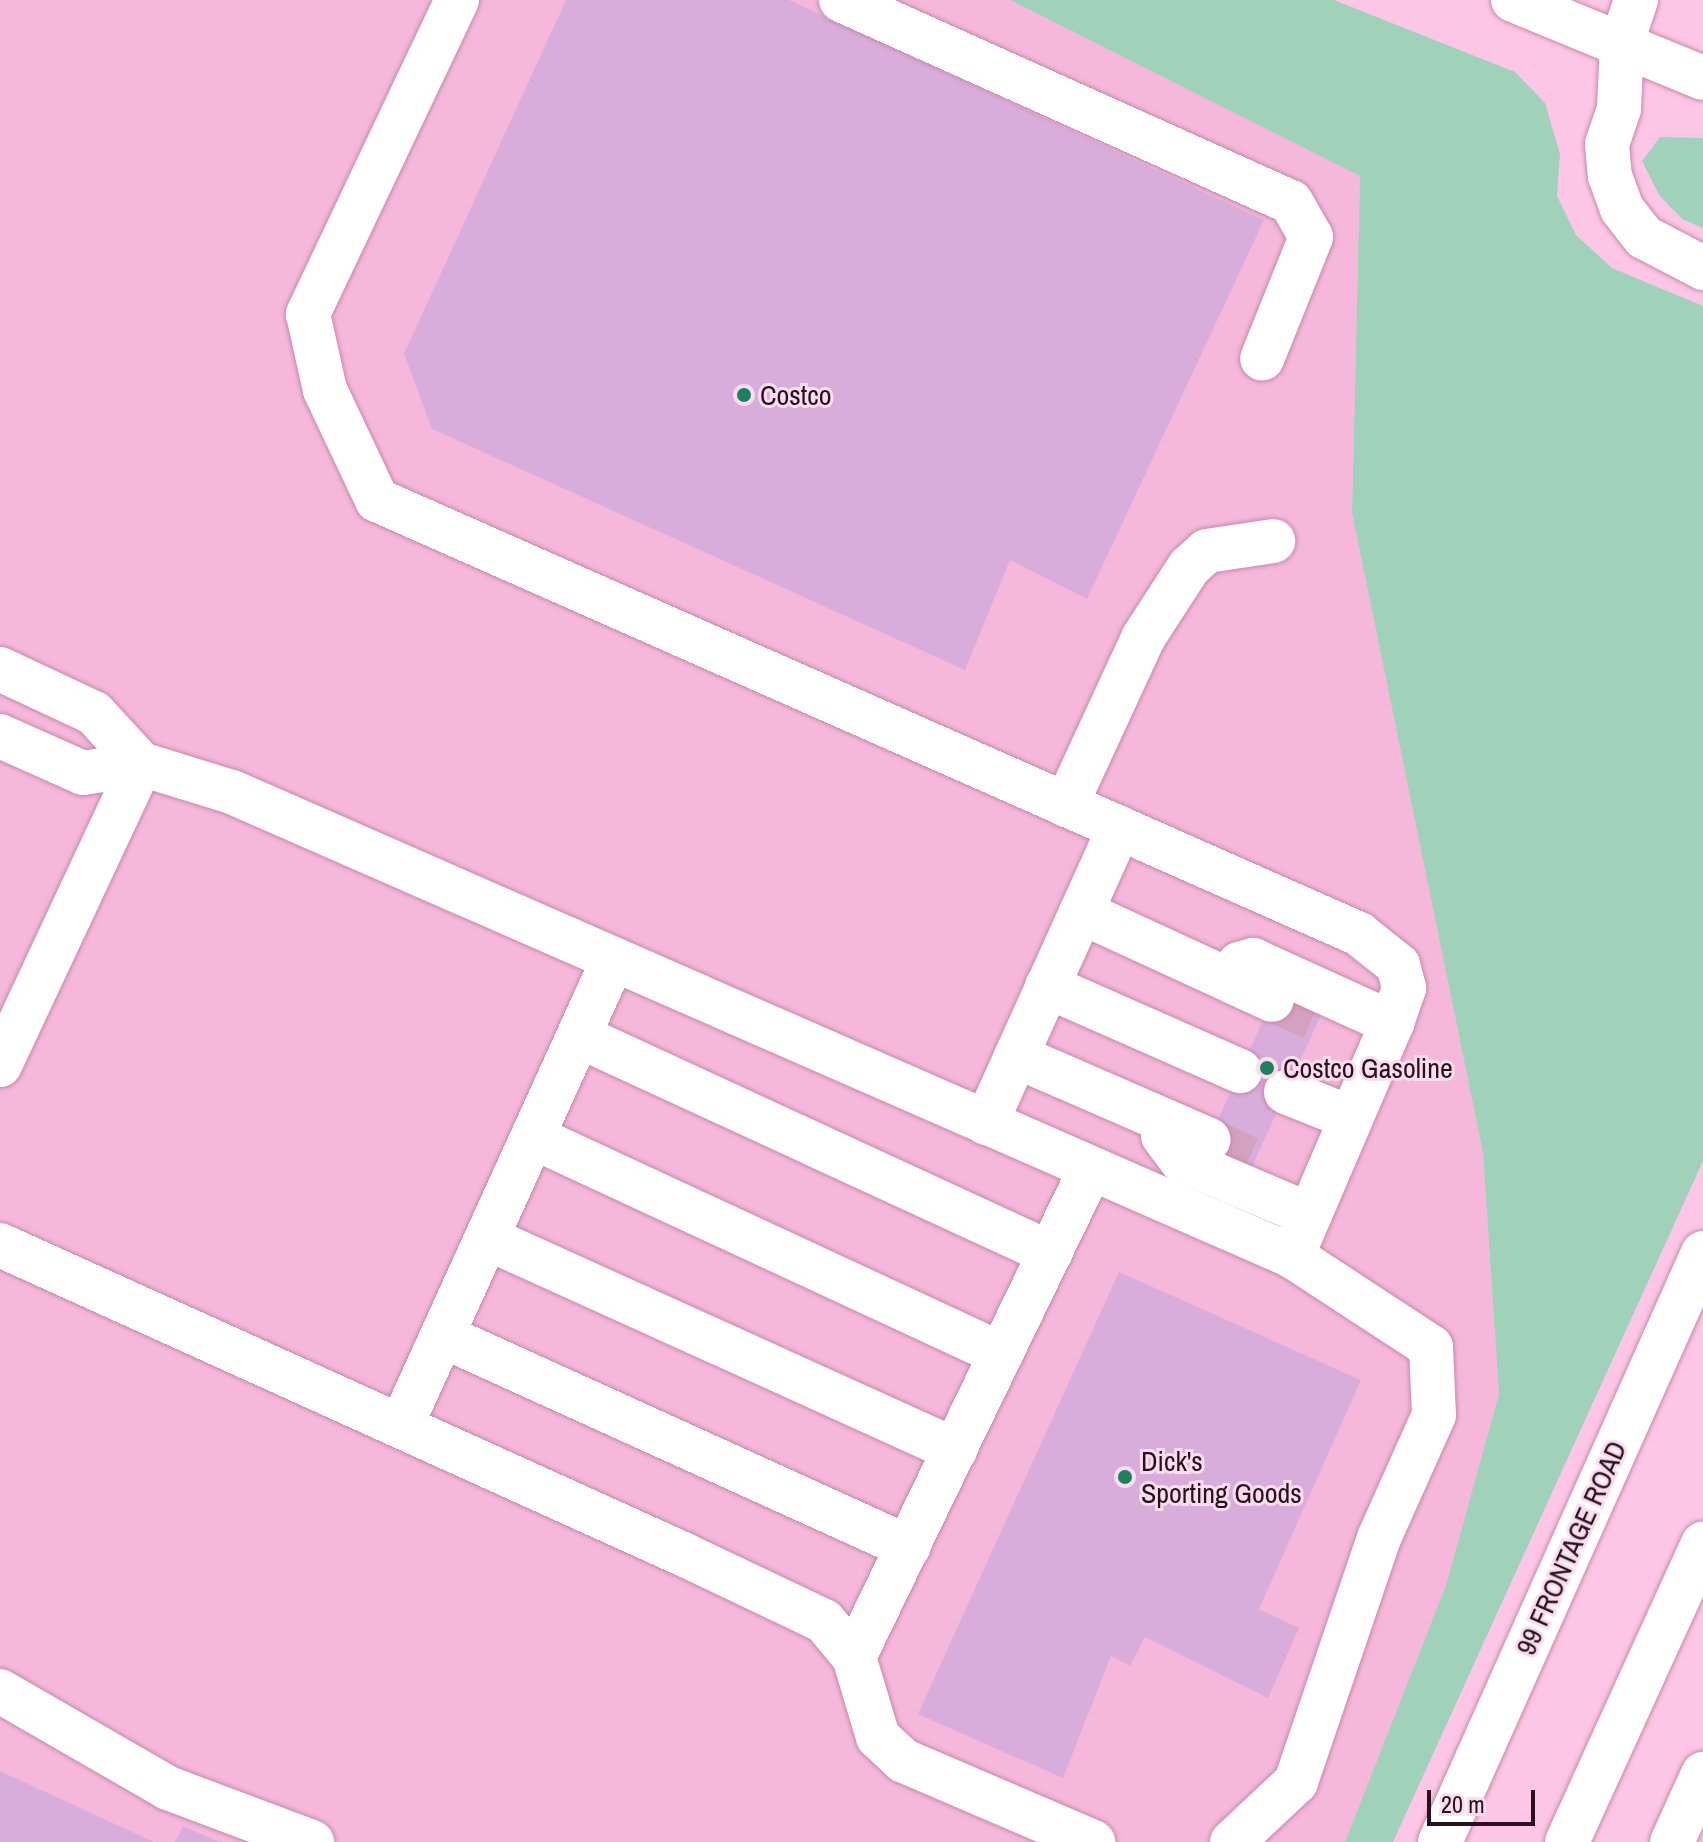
<!DOCTYPE html>
<style>
body{margin:0}
#map{position:relative;width:1703px;height:1842px;overflow:hidden;background:#fec6e6;font-family:"Archivo Narrow",sans-serif}
div>[style]{position:absolute}
[style*='--x']{left:calc(var(--x)*1px);top:calc(var(--y)*1px);width:calc(var(--w)*1px);rotate:calc(var(--a)*1deg)}
.built>*{inset:0;background:#f5b8db}
.green>*{inset:0;background:#a0d2ba}
.building>*{inset:0;background:#d8addc}
.minor-tunnel>*{height:44px;margin-top:-22px;transform-origin:0;background:repeating-linear-gradient(90deg,#d3a2be 0 44px,transparent 0 66px)}
.roads{filter:drop-shadow(0 0 2px #c987ae) drop-shadow(0 0 2px #c987ae)}
.minor>*{height:44px;margin:-22px;padding:0 22px;transform-origin:22px;border-radius:22px;background:#fff}
.major>*{height:44px;margin:-22px;padding:0 22px;transform-origin:22px;border-radius:22px;background:#fff}
.highway>*{height:44px;margin:-22px;padding:0 22px;transform-origin:22px;border-radius:22px;background:#fff}
.dots>*{width:22px;height:22px;translate:-50% -50%;box-sizing:border-box;border:4px solid #fadded;border-radius:50%}
span{translate:-50% -50%;white-space:nowrap;text-align:center;line-height:1.15;-webkit-text-stroke:6px #fadded;paint-order:stroke}
.poi-label{font-size:28px;color:#28101f}
.left{translate:0 -50%;text-align:left}
.street-label{font-size:28px;color:#28101f}
.scale{position:absolute;left:1427px;top:1790px;width:108px;height:36px;box-sizing:border-box;border:4px solid #28101f;border-top:0;padding-left:10px;font-size:24px;line-height:28px;white-space:nowrap;color:#28101f;-webkit-text-stroke:6px #fadded;paint-order:stroke}
</style>
<div id="map">
<div class="built">
<i style="clip-path:polygon(0 0,1010px 0,1360px 175px,1352px 513px,1483px 1153px,1499px 1394px,1446px 1585px,1345px 1842px,0 1842px)"></i>
</div>
<div class="green">
<i style="clip-path:polygon(1010px 0,1334px 0,1515px 72px,1545px 103px,1560px 154px,1557px 196px,1576px 235px,1612px 268px,1703px 306px,1703px 1161px,1393px 1842px,1345px 1842px,1446px 1585px,1499px 1394px,1483px 1153px,1352px 513px,1360px 176px)"></i>
<i style="clip-path:polygon(1660px 137px,1703px 138px,1703px 228px,1682px 219px,1659px 195px,1642px 161px)"></i>
</div>
<div class="building">
<i style="clip-path:polygon(566px 0,789px 0,1264px 220px,1087px 599px,1010px 560px,965px 670px,432px 429px,404px 354px)"></i>
<i style="clip-path:polygon(1280px 983px,1326px 1004px,1246px 1180px,1200px 1159px)"></i>
<i style="clip-path:polygon(1119px 1272px,1361px 1380px,1259px 1609px,1299px 1628px,1268px 1698px,1145px 1637px,1130px 1666px,1111px 1656px,1063px 1778px,918px 1714px)"></i>
<i style="clip-path:polygon(0 1771px,154px 1842px,0 1842px)"></i>
<i style="clip-path:polygon(183px 1826px,219px 1842px,175px 1842px)"></i>
</div>
<div class="minor-tunnel">
<i style="--x:1272;--y:1000;--w:51;--a:23.1"></i>
<i style="--x:1209;--y:1140;--w:50;--a:25"></i>
</div>
<div class="roads">
<div class="minor">
<i style="--x:457;--y:0;--w:348;--a:115.4"></i>
<i style="--x:308;--y:314;--w:78;--a:77.4"></i>
<i style="--x:325;--y:390;--w:122;--a:64.7"></i>
<i style="--x:377;--y:500;--w:1074;--a:23.84"></i>
<i style="--x:1359;--y:934;--w:50;--a:38.5"></i>
<i style="--x:1398;--y:965;--w:24;--a:75"></i>
<i style="--x:1404;--y:988;--w:37;--a:109"></i>
<i style="--x:1392;--y:1023;--w:254;--a:113.2"></i>
<i style="--x:841;--y:0;--w:493;--a:24.2"></i>
<i style="--x:1291;--y:202;--w:40;--a:60.3"></i>
<i style="--x:1311;--y:237;--w:131;--a:111.9"></i>
<i style="--x:1622;--y:42;--w:67;--a:92.6"></i>
<i style="--x:1619;--y:109;--w:37;--a:109"></i>
<i style="--x:1607;--y:144;--w:32;--a:85"></i>
<i style="--x:1610;--y:176;--w:35;--a:70"></i>
<i style="--x:1622;--y:209;--w:36;--a:52"></i>
<i style="--x:1644;--y:237;--w:67;--a:27.7"></i>
<i style="--x:0;--y:669;--w:104;--a:25.1"></i>
<i style="--x:94;--y:713;--w:69;--a:47.3"></i>
<i style="--x:0;--y:736;--w:91;--a:24"></i>
<i style="--x:83;--y:773;--w:59;--a:-8.8"></i>
<i style="--x:141;--y:764;--w:95;--a:17.1"></i>
<i style="--x:232;--y:792;--w:1157;--a:23.64"></i>
<i style="--x:1292;--y:1256;--w:166;--a:33.2"></i>
<i style="--x:1431;--y:1347;--w:68;--a:87.5"></i>
<i style="--x:1434;--y:1415;--w:135;--a:114.1"></i>
<i style="--x:1379;--y:1538;--w:258;--a:108.8"></i>
<i style="--x:1296;--y:1782;--w:88;--a:136.8"></i>
<i style="--x:1066;--y:805;--w:184;--a:-65.2"></i>
<i style="--x:1143;--y:638;--w:85;--a:-57.1"></i>
<i style="--x:1189;--y:567;--w:24;--a:-42"></i>
<i style="--x:1207;--y:551;--w:67;--a:-8.6"></i>
<i style="--x:1081;--y:912;--w:210;--a:24.7"></i>
<i style="--x:1239;--y:964;--w:15;--a:-16"></i>
<i style="--x:1253;--y:960;--w:153;--a:24.4"></i>
<i style="--x:1047;--y:986;--w:211;--a:23.8"></i>
<i style="--x:579;--y:1036;--w:519;--a:24.74"></i>
<i style="--x:1016;--y:1056;--w:210;--a:23.5"></i>
<i style="--x:0;--y:1065;--w:332;--a:-64.9"></i>
<i style="--x:1286;--y:1092;--w:70;--a:21.8"></i>
<i style="--x:986;--y:1123;--w:324;--a:-65.7"></i>
<i style="--x:1163;--y:1136;--w:30;--a:53"></i>
<i style="--x:1181;--y:1160;--w:140;--a:23.1"></i>
<i style="--x:533;--y:1137;--w:516;--a:24.88"></i>
<i style="--x:487;--y:1238;--w:514;--a:24.37"></i>
<i style="--x:0;--y:1245;--w:752;--a:24.35"></i>
<i style="--x:685;--y:1555;--w:154;--a:25.4"></i>
<i style="--x:824;--y:1621;--w:47;--a:50.2"></i>
<i style="--x:854;--y:1657;--w:84;--a:73.3"></i>
<i style="--x:878;--y:1737;--w:35;--a:43"></i>
<i style="--x:904;--y:1761;--w:206;--a:23.2"></i>
<i style="--x:443;--y:1336;--w:511;--a:24.41"></i>
<i style="--x:401;--y:1426;--w:512;--a:-65.54"></i>
<i style="--x:854;--y:1657;--w:543;--a:-64.14"></i>
<i style="--x:0;--y:1691;--w:194;--a:30"></i>
<i style="--x:168;--y:1788;--w:154;--a:20.6"></i>
<i style="--x:1440;--y:1842;--w:645;--a:-65.94"></i>
</div>
<div class="major">
<i style="--x:1513;--y:0;--w:205;--a:22.3"></i>
<i style="--x:1622;--y:42;--w:44;--a:-71.6"></i>
</div>
<div class="highway">
<i style="--x:1567;--y:1842;--w:328;--a:-65.5"></i>
<i style="--x:1672;--y:1842;--w:75;--a:-65.5"></i>
</div>
</div>
<div class="dots">
<i style="left:744px;top:395px;background:#1b825d"></i>
<i style="left:1267px;top:1068px;background:#1b825d"></i>
<i style="left:1125px;top:1477px;background:#1b825d"></i>
</div>
<div class="poi-label">
<span class="left" style="left:760px;top:395px">Costco</span>
<span class="left" style="left:1283px;top:1068px">Costco Gasoline</span>
<span class="left" style="left:1141px;top:1477px">Dick's<br>Sporting Goods</span>
</div>
<div class="street-label">
<span style="left:1571px;top:1548px;rotate:-66deg">99 FRONTAGE ROAD</span>
</div>
<div class="scale">20 m</div>
</div>
